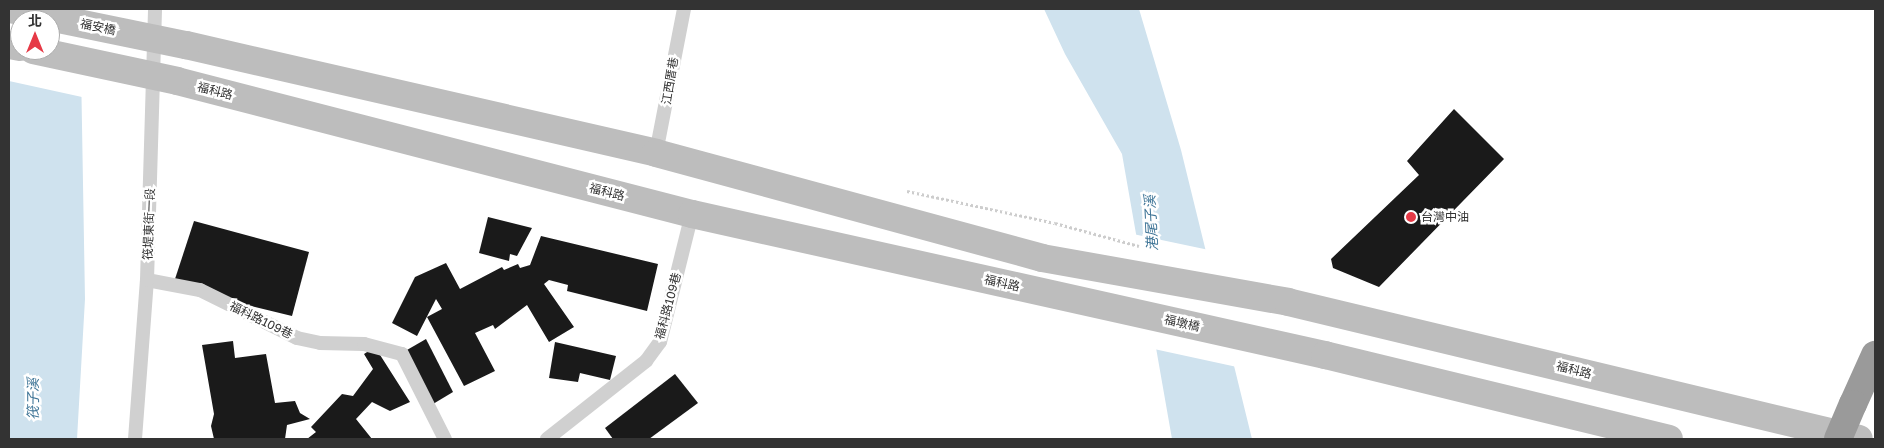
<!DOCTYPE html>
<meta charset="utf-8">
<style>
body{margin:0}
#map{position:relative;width:1884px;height:448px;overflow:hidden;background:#fff;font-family:"Golos Text","Noto Sans TC",sans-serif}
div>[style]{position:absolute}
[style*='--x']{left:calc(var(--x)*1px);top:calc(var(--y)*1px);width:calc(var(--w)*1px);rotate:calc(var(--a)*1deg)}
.water>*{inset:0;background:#cfe2ee}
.pier>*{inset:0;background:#fff}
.building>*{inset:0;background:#1a1a1a}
.path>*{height:3px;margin-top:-1.5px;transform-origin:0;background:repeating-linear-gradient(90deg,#cdcdcd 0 2.5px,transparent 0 5px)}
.lane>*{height:14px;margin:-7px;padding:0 7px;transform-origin:7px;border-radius:7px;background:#d0d0d0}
.secondary>*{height:28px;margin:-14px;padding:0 14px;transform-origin:14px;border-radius:14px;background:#bdbdbd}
.highway>*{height:28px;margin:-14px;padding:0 14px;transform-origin:14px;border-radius:14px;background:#9a9a9a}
.secondary-bridge>*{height:28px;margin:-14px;padding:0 14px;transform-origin:14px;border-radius:14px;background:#bdbdbd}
.highway-bridge>*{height:28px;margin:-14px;padding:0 14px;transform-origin:14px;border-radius:14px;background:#9a9a9a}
.dots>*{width:14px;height:14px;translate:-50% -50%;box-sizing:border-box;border:2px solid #fff;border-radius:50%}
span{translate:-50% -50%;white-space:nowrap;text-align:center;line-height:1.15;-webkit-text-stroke:5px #fff;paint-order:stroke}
.street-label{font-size:12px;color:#333}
.poi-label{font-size:12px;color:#333}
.left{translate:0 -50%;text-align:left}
.water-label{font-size:14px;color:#3f7597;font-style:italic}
.frame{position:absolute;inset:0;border:10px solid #333;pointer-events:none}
.north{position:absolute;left:10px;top:10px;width:50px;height:50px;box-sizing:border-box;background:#fff;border:1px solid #adadad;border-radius:50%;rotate:0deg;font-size:14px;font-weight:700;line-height:20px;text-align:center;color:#333}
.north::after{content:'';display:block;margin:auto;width:18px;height:22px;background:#e63946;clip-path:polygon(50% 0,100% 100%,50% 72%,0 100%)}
</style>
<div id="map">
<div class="water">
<i style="clip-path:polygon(evenodd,9px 9px,80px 9px,85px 299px,77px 439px,9px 439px,9px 9px,20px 20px,50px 20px,50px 50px,20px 50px,20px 20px)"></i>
<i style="clip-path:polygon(1044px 9px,1139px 9px,1181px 150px,1252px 439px,1172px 439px,1122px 154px,1065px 54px)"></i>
</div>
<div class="pier">
<i style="clip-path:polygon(evenodd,9px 9px,82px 9px,82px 97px,9px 81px,9px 9px,20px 20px,50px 20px,50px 50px,20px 50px,20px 20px)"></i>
<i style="clip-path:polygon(1133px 234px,1209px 250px,1237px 367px,1154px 349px)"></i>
</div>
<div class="building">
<i style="clip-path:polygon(1454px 109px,1504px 159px,1379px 287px,1333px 268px,1331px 259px,1419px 175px,1407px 161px)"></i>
<i style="clip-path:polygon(488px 217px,532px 228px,517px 256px,510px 254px,509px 261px,479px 253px)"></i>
<i style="clip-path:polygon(194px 221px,309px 252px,292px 316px,223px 299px,175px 279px)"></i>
<i style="clip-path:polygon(541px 236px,658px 264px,647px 311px,567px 291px,568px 285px,549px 280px,544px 284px,574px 327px,549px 342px,527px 305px,495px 329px,493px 325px,475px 333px,495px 371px,464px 386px,427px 317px,442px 309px,436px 299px,417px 336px,392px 323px,415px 277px,446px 263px,460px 289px,502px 267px,504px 270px,518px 264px,520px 268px,530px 265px)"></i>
<i style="clip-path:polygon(426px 339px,453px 392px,428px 407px,400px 354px)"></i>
<i style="clip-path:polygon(233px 341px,235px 358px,266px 354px,275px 403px,295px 401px,300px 413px,310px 419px,287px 425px,285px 439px,214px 439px,211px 426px,214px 414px,202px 345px)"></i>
<i style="clip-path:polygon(555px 342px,616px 356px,610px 380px,580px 373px,578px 382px,549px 378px)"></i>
<i style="clip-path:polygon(375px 347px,410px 402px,390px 411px,372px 402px,356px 419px,372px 439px,307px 439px,316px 432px,311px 427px,342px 394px,353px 396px,373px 369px,364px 354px)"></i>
<i style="clip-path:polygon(675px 374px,698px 403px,649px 439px,613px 439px,605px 428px)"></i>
</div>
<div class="path">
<i style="--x:907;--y:191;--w:151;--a:12.2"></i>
<i style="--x:1055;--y:223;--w:87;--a:15.3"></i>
</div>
<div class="lane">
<i style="--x:656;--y:153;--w:147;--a:-79"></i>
<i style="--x:147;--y:280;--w:54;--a:10.7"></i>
<i style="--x:200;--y:290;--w:108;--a:26.3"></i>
<i style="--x:297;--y:338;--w:24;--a:12"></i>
<i style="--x:320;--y:343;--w:44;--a:1.3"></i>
<i style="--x:364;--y:344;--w:39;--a:15"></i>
<i style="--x:402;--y:354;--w:95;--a:63.2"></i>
<i style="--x:135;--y:439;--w:159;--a:-85.7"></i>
<i style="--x:147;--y:280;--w:271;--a:-88.3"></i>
<i style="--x:547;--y:439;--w:126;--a:-38.2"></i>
<i style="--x:646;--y:361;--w:24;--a:-54"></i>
<i style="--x:660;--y:342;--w:132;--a:-76"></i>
</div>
<div class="secondary">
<i style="--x:9;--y:45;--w:11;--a:10"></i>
<i style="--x:186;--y:45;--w:482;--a:12.9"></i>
<i style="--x:656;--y:153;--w:400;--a:15.2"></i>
<i style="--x:1042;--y:258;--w:250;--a:10.1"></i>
<i style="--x:1288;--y:302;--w:587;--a:13.49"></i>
<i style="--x:177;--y:81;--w:532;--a:14.48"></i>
<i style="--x:692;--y:214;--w:649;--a:12.56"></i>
<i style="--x:1325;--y:355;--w:354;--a:13.7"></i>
</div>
<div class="highway">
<i style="--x:1853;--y:404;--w:54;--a:-65.8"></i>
</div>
<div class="secondary-bridge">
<i style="--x:10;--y:9;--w:180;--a:11.6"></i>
<i style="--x:33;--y:50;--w:147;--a:12.1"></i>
</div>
<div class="highway-bridge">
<i style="--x:1838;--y:439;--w:38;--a:-67"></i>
</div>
<div class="dots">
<i style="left:1411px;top:217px;background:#e63946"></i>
</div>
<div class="street-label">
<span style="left:98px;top:27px;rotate:12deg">福安橋</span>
<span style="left:670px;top:81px;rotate:-81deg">江西厝巷</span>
<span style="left:215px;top:91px;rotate:14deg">福科路</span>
<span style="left:607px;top:192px;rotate:14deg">福科路</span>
<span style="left:149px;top:224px;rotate:-88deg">筏堤東街一段</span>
<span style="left:1002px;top:283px;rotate:13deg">福科路</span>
<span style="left:668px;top:306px;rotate:-75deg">福科路109巷</span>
<span style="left:261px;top:320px;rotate:26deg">福科路109巷</span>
<span style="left:1182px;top:323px;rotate:13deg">福墩橋</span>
<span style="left:1574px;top:370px;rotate:14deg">福科路</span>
</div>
<div class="poi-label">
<span class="left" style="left:1421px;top:217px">台灣中油</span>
</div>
<div class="water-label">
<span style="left:1151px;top:223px;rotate:-93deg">港尾子溪</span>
<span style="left:33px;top:399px;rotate:-90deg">筏子溪</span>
</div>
<div class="frame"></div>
<div class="north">北</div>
</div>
